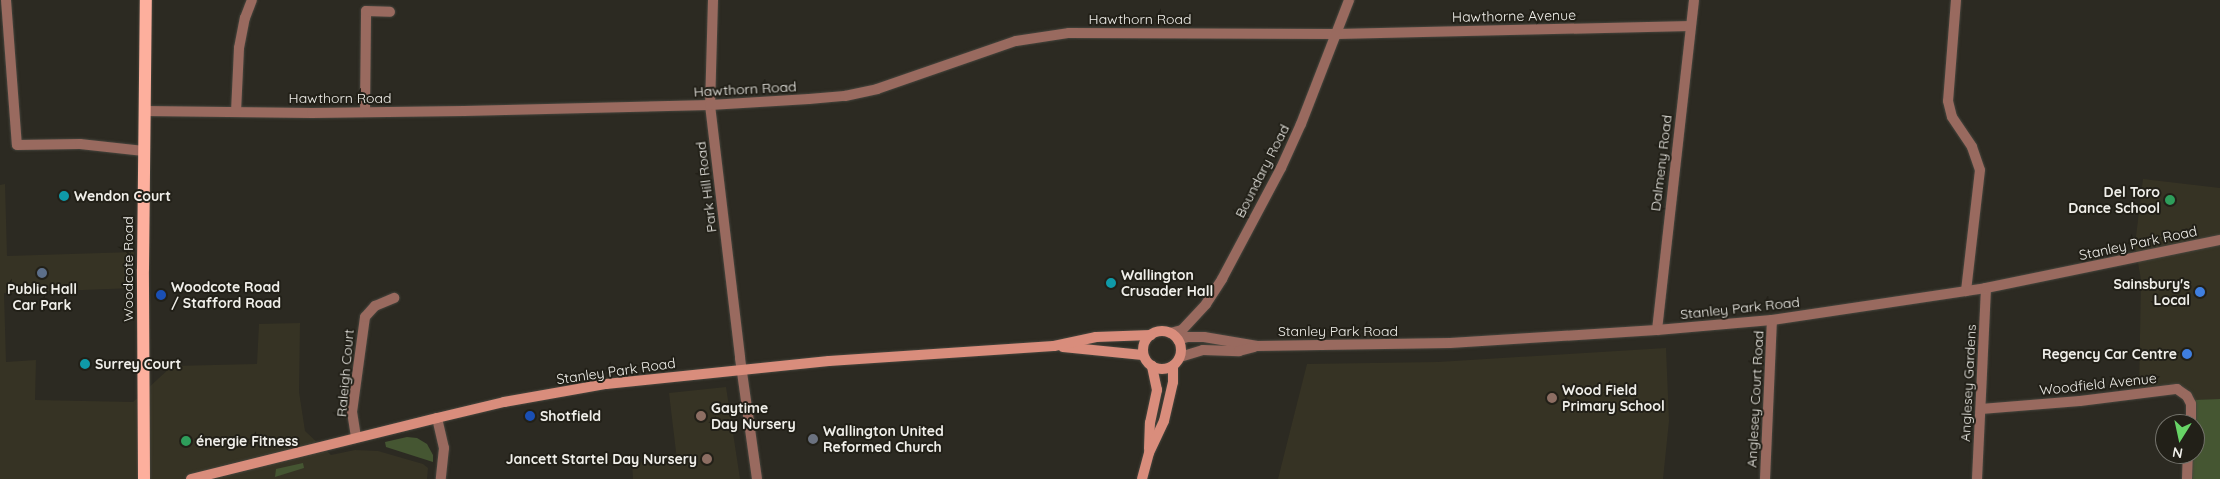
<!DOCTYPE html>
<meta charset="utf-8">
<style>
body{margin:0}
#map{position:relative;width:2220px;height:479px;overflow:hidden;background:#2c2a22;font-family:Quicksand,sans-serif}
div>[style]{position:absolute}
[style*='--x']{left:calc(var(--x)*1px);top:calc(var(--y)*1px);width:calc(var(--w)*1px);rotate:calc(var(--a)*1deg)}
.built>*{inset:0;background:#363324}
.green>*{inset:0;background:#455632}
.roads{filter:drop-shadow(0 0 1px #47463e) drop-shadow(0 0 1px #47463e)}
.minor>*{height:10px;margin:-5px;padding:0 5px;transform-origin:5px;border-radius:5px;background:#996a5f}
.tertiary>*{height:10px;margin:-5px;padding:0 5px;transform-origin:5px;border-radius:5px;background:#996a5f}
.secondary>*{height:10px;margin:-5px;padding:0 5px;transform-origin:5px;border-radius:5px;background:#d98d7c}
.secondary>.ring{margin:-5px;padding:0;box-sizing:content-box;background:none;border:10px solid #d98d7c;border-radius:50%}
.primary>*{height:12px;margin:-6px;padding:0 6px;transform-origin:6px;border-radius:6px;background:#fdaf9d}
.dots>*{width:14px;height:14px;translate:-50% -50%;box-sizing:border-box;border:2px solid #222018;border-radius:50%}
span{translate:-50% -50%;white-space:nowrap;text-align:center;line-height:1.15;-webkit-text-stroke:4px #222018;paint-order:stroke}
.street-label{font-size:14px;color:#f0efea}
.poi-label{font-size:14px;color:#f0efea;font-weight:700}
.right{translate:-100% -50%;text-align:right}
.left{translate:0 -50%;text-align:left}
.north{position:absolute;left:2155px;top:414px;width:50px;height:50px;box-sizing:border-box;background:#222018;border:1px solid #74736c;border-radius:50%;rotate:190deg;font-size:14px;font-weight:700;line-height:20px;text-align:center;color:#f0efea}
.north::after{content:'';display:block;margin:auto;width:18px;height:22px;background:#67d466;clip-path:polygon(50% 0,100% 100%,50% 72%,0 100%)}
</style>
<div id="map">
<div class="built">
<i style="clip-path:polygon(2143px 179px,2220px 188px,2220px 399px,2191px 400px,2188px 394px,2139px 392px,2141px 280px,2135px 245px)"></i>
<i style="clip-path:polygon(5px 184px,7px 256px,134px 252px,134px 288px,4px 293px,6px 362px,36px 360px,35px 400px,133px 402px,172px 366px,257px 364px,259px 324px,300px 323px,299px 392px,305px 431px,331px 455px,355px 450px,378px 451px,423px 464px,428px 468px,427px 479px,0 479px,0 185px)"></i>
<i style="clip-path:polygon(1666px 348px,1669px 421px,1663px 479px,1278px 479px,1307px 364px,1438px 362px)"></i>
<i style="clip-path:polygon(726px 387px,740px 479px,633px 479px,632px 463px,677px 460px,669px 393px)"></i>
</div>
<div class="green">
<i style="clip-path:polygon(2220px 399px,2220px 479px,2191px 479px,2192px 454px,2195px 454px,2195px 424px,2191px 400px)"></i>
<i style="clip-path:polygon(407px 437px,417px 438px,427px 444px,433px 455px,433px 462px,386px 447px,385px 442px)"></i>
<i style="clip-path:polygon(303px 463px,304px 468px,275px 477px,276px 469px)"></i>
</div>
<div class="roads">
<div class="minor">
<i style="--x:6;--y:0;--w:145;--a:85.7"></i>
<i style="--x:17;--y:145;--w:63;--a:-0.9"></i>
<i style="--x:80;--y:144;--w:64;--a:6.2"></i>
<i style="--x:713;--y:0;--w:105;--a:91.6"></i>
<i style="--x:710;--y:105;--w:255;--a:83.2"></i>
<i style="--x:740;--y:358;--w:122;--a:82"></i>
<i style="--x:1956;--y:0;--w:101;--a:94.5"></i>
<i style="--x:1948;--y:101;--w:16;--a:76"></i>
<i style="--x:1952;--y:117;--w:36;--a:56"></i>
<i style="--x:1972;--y:147;--w:24;--a:71"></i>
<i style="--x:1980;--y:170;--w:122;--a:96.6"></i>
<i style="--x:144;--y:111;--w:168;--a:0.7"></i>
<i style="--x:312;--y:113;--w:152;--a:-0.8"></i>
<i style="--x:464;--y:111;--w:246;--a:-1.4"></i>
<i style="--x:710;--y:105;--w:99;--a:-3.5"></i>
<i style="--x:809;--y:99;--w:36;--a:-5"></i>
<i style="--x:845;--y:96;--w:33;--a:-12"></i>
<i style="--x:877;--y:89;--w:147;--a:-19.1"></i>
<i style="--x:1016;--y:41;--w:54;--a:-8.6"></i>
<i style="--x:1069;--y:33;--w:268;--a:0.2"></i>
<i style="--x:1337;--y:34;--w:354;--a:-1.3"></i>
<i style="--x:236;--y:112;--w:64;--a:-87.3"></i>
<i style="--x:239;--y:48;--w:31;--a:-79"></i>
<i style="--x:245;--y:18;--w:19;--a:-69"></i>
<i style="--x:365;--y:112;--w:101;--a:-89.4"></i>
<i style="--x:366;--y:11;--w:24;--a:2"></i>
<i style="--x:1657;--y:330;--w:332;--a:-83.6"></i>
<i style="--x:1170;--y:333;--w:12;--a:-14"></i>
<i style="--x:1182;--y:330;--w:35;--a:-47"></i>
<i style="--x:1206;--y:304;--w:30;--a:-57"></i>
<i style="--x:1222;--y:279;--w:126;--a:-62"></i>
<i style="--x:1281;--y:168;--w:48;--a:-65.6"></i>
<i style="--x:1301;--y:124;--w:133;--a:-68.8"></i>
<i style="--x:1981;--y:409;--w:99;--a:-4.6"></i>
<i style="--x:2080;--y:401;--w:98;--a:-7.1"></i>
<i style="--x:2177;--y:389;--w:12;--a:35"></i>
<i style="--x:2187;--y:396;--w:9;--a:63"></i>
<i style="--x:2191;--y:404;--w:20;--a:90"></i>
<i style="--x:437;--y:418;--w:31;--a:77"></i>
<i style="--x:444;--y:448;--w:31;--a:96"></i>
<i style="--x:356;--y:437;--w:25;--a:-99"></i>
<i style="--x:352;--y:412;--w:96;--a:-82.2"></i>
<i style="--x:365;--y:317;--w:15;--a:-48"></i>
<i style="--x:375;--y:306;--w:21;--a:-23"></i>
<i style="--x:1765;--y:479;--w:159;--a:-87.5"></i>
<i style="--x:1977;--y:479;--w:191;--a:-87.3"></i>
<i style="--x:2187;--y:479;--w:25;--a:-88"></i>
</div>
<div class="tertiary">
<i style="--x:1178;--y:340;--w:9;--a:-18"></i>
<i style="--x:1187;--y:337;--w:17;--a:0"></i>
<i style="--x:1204;--y:337;--w:54;--a:9.6"></i>
<i style="--x:1257;--y:346;--w:193;--a:-0.9"></i>
<i style="--x:1450;--y:343;--w:207;--a:-3.6"></i>
<i style="--x:1657;--y:330;--w:115;--a:-5"></i>
<i style="--x:1772;--y:320;--w:216;--a:-8.5"></i>
<i style="--x:1986;--y:288;--w:239;--a:-11.6"></i>
<i style="--x:1180;--y:357;--w:24;--a:-17"></i>
<i style="--x:1203;--y:350;--w:36;--a:2"></i>
<i style="--x:1239;--y:351;--w:16;--a:-15"></i>
</div>
<div class="secondary">
<i class="ring" style="left:1143px;top:331px;width:28px;height:28px"></i>
<i style="--x:1063;--y:347;--w:80;--a:5.7"></i>
<i style="--x:1149;--y:449;--w:26;--a:-88"></i>
<i style="--x:1150;--y:423;--w:34;--a:-78"></i>
<i style="--x:1157;--y:390;--w:25;--a:-102"></i>
<i style="--x:191;--y:479;--w:253;--a:-13.9"></i>
<i style="--x:437;--y:418;--w:69;--a:-13.4"></i>
<i style="--x:504;--y:402;--w:104;--a:-10"></i>
<i style="--x:606;--y:384;--w:224;--a:-5.9"></i>
<i style="--x:829;--y:361;--w:225;--a:-3.8"></i>
<i style="--x:1054;--y:346;--w:43;--a:-12.1"></i>
<i style="--x:1096;--y:337;--w:55;--a:-2.1"></i>
<i style="--x:1142;--y:479;--w:27;--a:-75"></i>
<i style="--x:1149;--y:453;--w:35;--a:-65"></i>
<i style="--x:1164;--y:421;--w:40;--a:-77"></i>
<i style="--x:1173;--y:382;--w:16;--a:-90"></i>
</div>
<div class="primary">
<i style="--x:144;--y:479;--w:210;--a:-90.3"></i>
<i style="--x:143;--y:269;--w:269;--a:-89.4"></i>
</div>
</div>
<div class="dots">
<i style="left:64px;top:196px;background:#0f9aa8"></i>
<i style="left:2170px;top:200px;background:#2e9e5b"></i>
<i style="left:42px;top:273px;background:#5c6f8a"></i>
<i style="left:1111px;top:283px;background:#0f9aa8"></i>
<i style="left:2200px;top:292px;background:#3f7fe0"></i>
<i style="left:161px;top:295px;background:#1a4fb4"></i>
<i style="left:2187px;top:354px;background:#3f7fe0"></i>
<i style="left:85px;top:364px;background:#0f9aa8"></i>
<i style="left:1552px;top:398px;background:#8d6e63"></i>
<i style="left:530px;top:416px;background:#1a4fb4"></i>
<i style="left:701px;top:416px;background:#8d6e63"></i>
<i style="left:813px;top:439px;background:#6b7280"></i>
<i style="left:186px;top:441px;background:#2e9e5b"></i>
<i style="left:707px;top:459px;background:#8d6e63"></i>
</div>
<div class="street-label">
<span style="left:1514px;top:16px;rotate:-1deg">Hawthorne Avenue</span>
<span style="left:1140px;top:19px">Hawthorn Road</span>
<span style="left:745px;top:89px;rotate:-3deg">Hawthorn Road</span>
<span style="left:340px;top:98px">Hawthorn Road</span>
<span style="left:1661px;top:163px;rotate:-83deg">Dalmeny Road</span>
<span style="left:1262px;top:171px;rotate:-63deg">Boundary Road</span>
<span style="left:706px;top:187px;rotate:-97deg">Park Hill Road</span>
<span style="left:2138px;top:243px;rotate:-12deg">Stanley Park Road</span>
<span style="left:128px;top:269px;rotate:-90deg">Woodcote Road</span>
<span style="left:1740px;top:308px;rotate:-6deg">Stanley Park Road</span>
<span style="left:1338px;top:331px">Stanley Park Road</span>
<span style="left:616px;top:371px;rotate:-8deg">Stanley Park Road</span>
<span style="left:345px;top:373px;rotate:-85deg">Raleigh Court</span>
<span style="left:1968px;top:383px;rotate:-87deg">Anglesey Gardens</span>
<span style="left:2098px;top:384px;rotate:-6deg">Woodfield Avenue</span>
<span style="left:1755px;top:399px;rotate:-87deg">Anglesey Court Road</span>
</div>
<div class="poi-label">
<span class="right" style="left:2160px;top:200px">Del Toro<br>Dance School</span>
<span class="left" style="left:74px;top:196px">Wendon Court</span>
<span class="left" style="left:1121px;top:283px">Wallington<br>Crusader Hall</span>
<span class="right" style="left:2190px;top:292px">Sainsbury's<br>Local</span>
<span class="left" style="left:171px;top:295px">Woodcote Road<br>/ Stafford Road</span>
<span style="left:42px;top:297px">Public Hall<br>Car Park</span>
<span class="right" style="left:2177px;top:354px">Regency Car Centre</span>
<span class="left" style="left:95px;top:364px">Surrey Court</span>
<span class="left" style="left:1562px;top:398px">Wood Field<br>Primary School</span>
<span class="left" style="left:711px;top:416px">Gaytime<br>Day Nursery</span>
<span class="left" style="left:540px;top:416px">Shotfield</span>
<span class="left" style="left:823px;top:439px">Wallington United<br>Reformed Church</span>
<span class="left" style="left:196px;top:441px">énergie Fitness</span>
<span class="right" style="left:697px;top:459px">Jancett Startel Day Nursery</span>
</div>
<div class="north">N</div>
</div>
